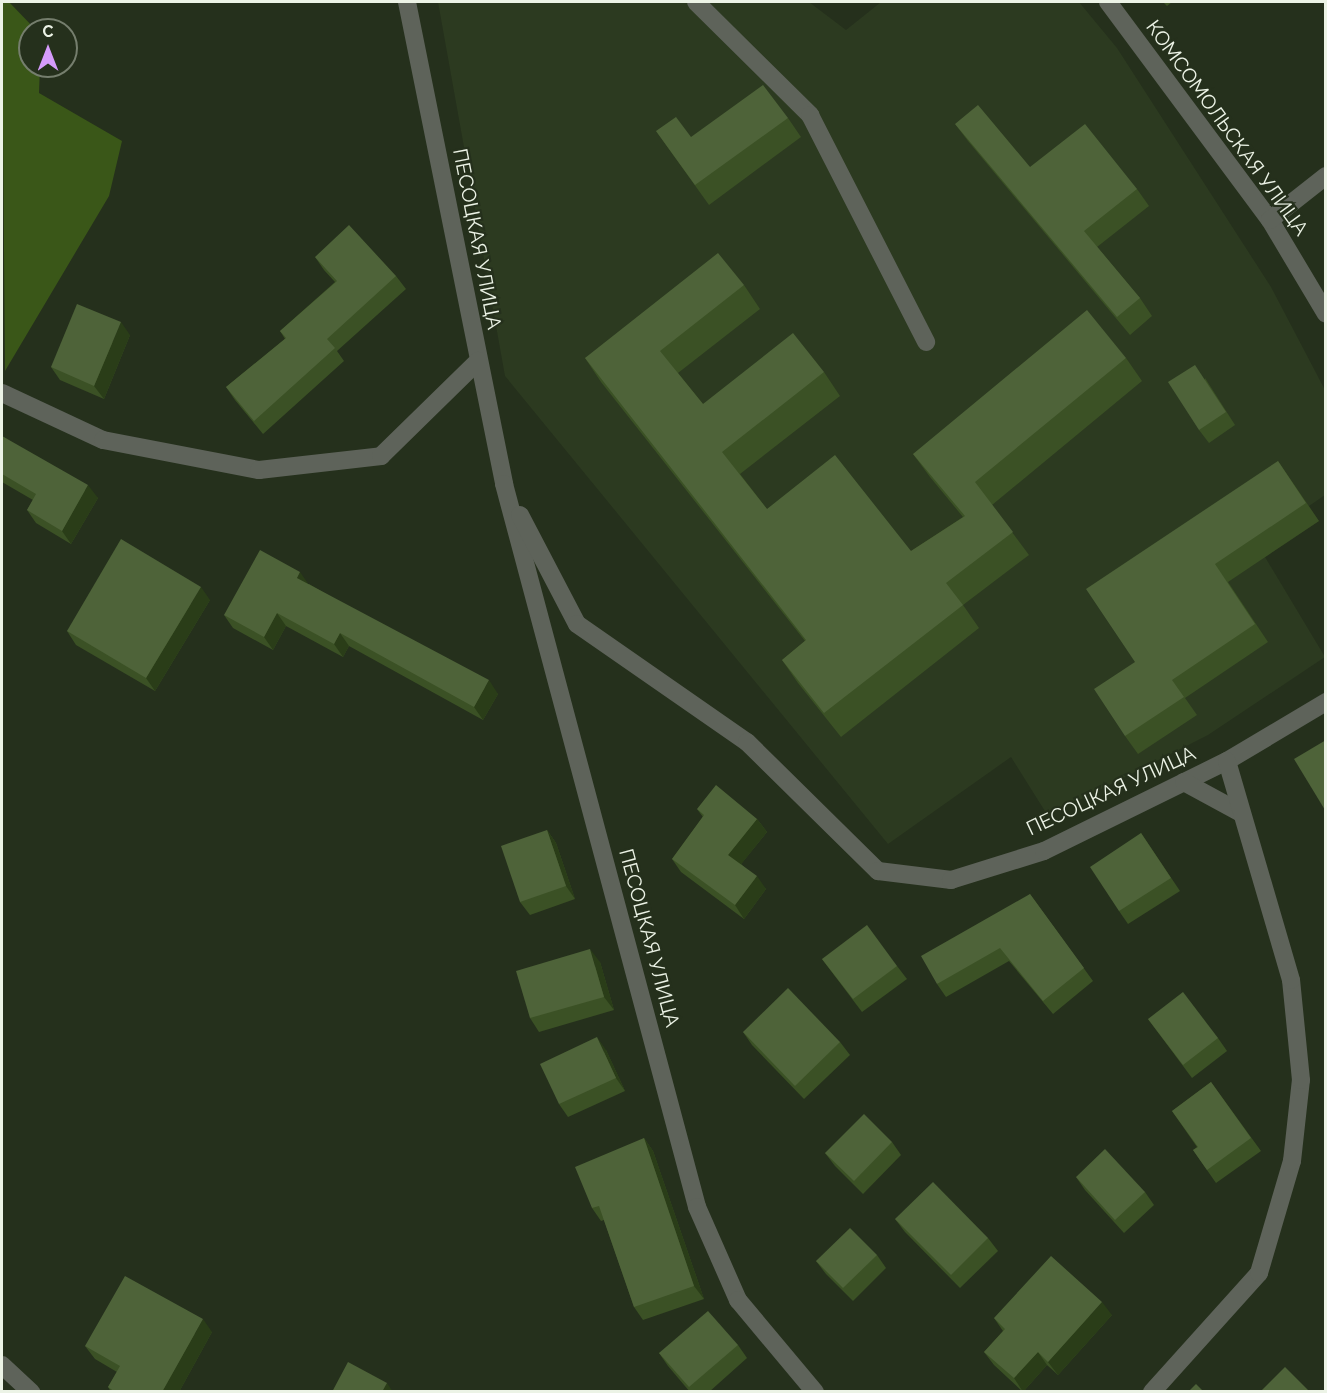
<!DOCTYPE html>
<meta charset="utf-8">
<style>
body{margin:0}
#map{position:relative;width:1327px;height:1393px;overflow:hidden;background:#25301c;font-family:Raleway,sans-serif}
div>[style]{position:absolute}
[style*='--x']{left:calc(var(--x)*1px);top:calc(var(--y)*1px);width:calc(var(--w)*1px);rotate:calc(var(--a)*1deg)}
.built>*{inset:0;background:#2c3a20}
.green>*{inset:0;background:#3a5718}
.minor>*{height:18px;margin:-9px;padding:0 9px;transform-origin:9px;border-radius:9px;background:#5e635a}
.wall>*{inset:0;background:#3b5125}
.shaded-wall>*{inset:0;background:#2a3d18}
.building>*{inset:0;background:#4e6339}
span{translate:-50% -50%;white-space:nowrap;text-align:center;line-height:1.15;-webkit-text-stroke:4.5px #25301c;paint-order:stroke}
.street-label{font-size:20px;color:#ecf3e6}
.frame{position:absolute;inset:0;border:3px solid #ecf3e6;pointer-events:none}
.north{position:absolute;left:18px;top:18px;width:60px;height:60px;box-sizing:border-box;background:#25301c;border:2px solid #757e6d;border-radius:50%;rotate:0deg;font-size:16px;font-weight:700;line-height:24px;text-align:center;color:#ecf3e6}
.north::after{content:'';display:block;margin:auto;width:21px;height:27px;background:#d59bfb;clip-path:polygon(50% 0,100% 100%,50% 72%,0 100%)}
</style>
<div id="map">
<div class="built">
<i style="clip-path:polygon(438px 2px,809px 2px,846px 30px,881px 2px,1079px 2px,1117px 48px,1271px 287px,1325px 390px,1325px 495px,1309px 506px,1319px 521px,1265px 557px,1325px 657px,1208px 735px,1048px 816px,1011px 757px,888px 844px,505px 376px)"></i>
</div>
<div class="green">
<i style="clip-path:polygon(2px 2px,9px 2px,36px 30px,30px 30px,30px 66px,40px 66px,39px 93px,122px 141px,109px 196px,5px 371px)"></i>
</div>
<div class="minor">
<i style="--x:407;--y:2;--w:492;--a:78.6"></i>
<i style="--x:504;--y:484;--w:748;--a:75.05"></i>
<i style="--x:697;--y:1207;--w:102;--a:66.2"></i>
<i style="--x:738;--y:1300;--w:120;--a:50.1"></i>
<i style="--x:696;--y:2;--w:161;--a:44.7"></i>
<i style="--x:810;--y:115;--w:255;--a:62.9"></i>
<i style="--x:1108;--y:2;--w:272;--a:53.4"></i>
<i style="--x:1270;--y:220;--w:109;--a:59.2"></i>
<i style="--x:1270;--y:220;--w:71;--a:-38.2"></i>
<i style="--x:2;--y:393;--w:111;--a:25"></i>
<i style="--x:103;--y:440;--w:159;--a:10.9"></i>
<i style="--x:259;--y:470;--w:123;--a:-6.5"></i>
<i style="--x:381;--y:456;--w:136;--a:-44.4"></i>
<i style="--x:520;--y:515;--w:123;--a:62.4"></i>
<i style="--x:577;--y:624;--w:207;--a:34.8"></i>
<i style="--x:747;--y:742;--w:184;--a:44.6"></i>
<i style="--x:878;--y:871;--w:74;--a:7"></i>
<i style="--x:951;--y:880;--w:97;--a:-17.3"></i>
<i style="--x:1044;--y:851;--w:204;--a:-26.2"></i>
<i style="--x:1227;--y:761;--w:115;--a:-30.8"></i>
<i style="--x:1184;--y:782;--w:65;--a:28.5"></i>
<i style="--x:2;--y:1365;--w:40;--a:43"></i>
<i style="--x:1152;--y:1392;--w:160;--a:-48"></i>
<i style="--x:1259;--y:1273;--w:117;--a:-73.6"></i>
<i style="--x:1292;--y:1161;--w:81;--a:-83.7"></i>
<i style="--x:1301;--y:1080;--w:100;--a:-95.7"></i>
<i style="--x:1291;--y:980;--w:228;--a:-106.3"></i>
</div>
<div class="wall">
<i style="clip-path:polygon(1163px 2px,1172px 2px,1167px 6px)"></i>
<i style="clip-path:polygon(788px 118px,801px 137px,709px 205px,656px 131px,691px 137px)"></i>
<i style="clip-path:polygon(955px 124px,1030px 167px,1137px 189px,1149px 206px,1097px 247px,1140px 298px,1152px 316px,1130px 335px,968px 141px)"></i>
<i style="clip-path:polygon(315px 257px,396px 276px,406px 289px,337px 351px,344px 361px,263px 434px,235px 400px,226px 387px,285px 339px,280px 331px,335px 282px,324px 270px)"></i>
<i style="clip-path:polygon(744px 285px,760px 309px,678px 373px,703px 404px,824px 372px,840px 396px,740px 474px,767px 509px,911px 551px,963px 517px,930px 477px,913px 454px,1126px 358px,1142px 381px,992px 505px,1029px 555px,963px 605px,979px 628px,841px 737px,798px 683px,782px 660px,805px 641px,601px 382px,585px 358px)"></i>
<i style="clip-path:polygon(130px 335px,104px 399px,60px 380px,51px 367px)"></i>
<i style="clip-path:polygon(1205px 378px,1235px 425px,1209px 443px,1199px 430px)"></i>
<i style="clip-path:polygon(2px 436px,98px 498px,71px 544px,36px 523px,27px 510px,33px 500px,2px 482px)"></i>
<i style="clip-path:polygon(1278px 461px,1319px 521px,1228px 582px,1268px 642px,1185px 698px,1197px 715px,1138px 754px,1125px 736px,1135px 662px)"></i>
<i style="clip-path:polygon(309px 584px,498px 694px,483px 720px,349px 646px,343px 657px,286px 626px,273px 650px,233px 628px,224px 615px)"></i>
<i style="clip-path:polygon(210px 600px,155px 691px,76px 645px,67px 631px)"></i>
<i style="clip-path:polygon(697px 809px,757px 819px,767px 832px,741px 864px,766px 889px,744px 919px,681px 872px,672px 859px,703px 817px)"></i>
<i style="clip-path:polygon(547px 830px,556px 843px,575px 899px,530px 915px,520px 902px)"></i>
<i style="clip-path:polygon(1141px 833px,1180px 891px,1128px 924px,1119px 911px)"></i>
<i style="clip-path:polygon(1030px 894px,1093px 981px,1053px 1014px,1009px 961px,946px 997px,937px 984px)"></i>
<i style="clip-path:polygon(822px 959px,897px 966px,907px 979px,862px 1012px)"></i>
<i style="clip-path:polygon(600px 962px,614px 1010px,539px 1032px,530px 1018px)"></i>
<i style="clip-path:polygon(1148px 1019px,1218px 1038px,1227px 1051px,1192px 1078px)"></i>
<i style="clip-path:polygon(743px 1032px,840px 1042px,850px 1055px,804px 1099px,752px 1045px)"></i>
<i style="clip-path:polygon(606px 1050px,625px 1091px,568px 1117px,559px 1104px)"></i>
<i style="clip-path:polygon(1211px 1082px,1261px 1151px,1216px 1183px,1193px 1150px,1197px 1147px,1172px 1111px)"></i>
<i style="clip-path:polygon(644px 1138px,653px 1151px,704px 1299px,643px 1320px,634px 1307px,604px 1220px,601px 1221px,592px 1208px)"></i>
<i style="clip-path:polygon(892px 1142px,901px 1155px,863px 1194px,835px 1166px,825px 1153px)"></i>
<i style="clip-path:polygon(1076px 1177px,1145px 1192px,1154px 1205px,1124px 1233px,1085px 1190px)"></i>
<i style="clip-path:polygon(895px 1219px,988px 1238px,998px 1251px,960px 1288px,905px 1232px)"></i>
<i style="clip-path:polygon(877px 1255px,886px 1268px,853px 1301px,826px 1274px,816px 1261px)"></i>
<i style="clip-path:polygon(1112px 1315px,1058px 1375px,1047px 1365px,1023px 1392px,994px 1365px,984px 1352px,1003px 1331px,994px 1318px)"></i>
<i style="clip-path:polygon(212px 1332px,179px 1392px,111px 1392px,108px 1387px,117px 1372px,95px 1359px,85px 1346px)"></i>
<i style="clip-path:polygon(738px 1345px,747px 1358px,709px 1392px,690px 1392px,668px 1366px,659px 1353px)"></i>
</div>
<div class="shaded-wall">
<i style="clip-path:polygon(121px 322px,130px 335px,104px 399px,94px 386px)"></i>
<i style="clip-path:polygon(88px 485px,98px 498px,71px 544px,62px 531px)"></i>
<i style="clip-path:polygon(300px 572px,309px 585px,297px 578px)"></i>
<i style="clip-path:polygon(201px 587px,210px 600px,155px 691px,146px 678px)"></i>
<i style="clip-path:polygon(277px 613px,286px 626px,273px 650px,264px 637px)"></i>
<i style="clip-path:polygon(340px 633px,349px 646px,343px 657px,334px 644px)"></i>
<i style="clip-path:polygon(489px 680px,498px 694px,483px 720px,474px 707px)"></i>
<i style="clip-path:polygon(757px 819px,767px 832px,738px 868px,728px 855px)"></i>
<i style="clip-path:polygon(547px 830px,556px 843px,575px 899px,566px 886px)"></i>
<i style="clip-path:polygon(757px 876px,766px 889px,744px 919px,735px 905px)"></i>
<i style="clip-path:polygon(590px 949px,600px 962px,614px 1010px,604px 997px)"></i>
<i style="clip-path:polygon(597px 1037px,606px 1050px,625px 1091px,616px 1078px)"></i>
<i style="clip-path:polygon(644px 1138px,653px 1151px,704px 1299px,694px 1286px)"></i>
<i style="clip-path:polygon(1102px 1302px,1112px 1315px,1058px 1375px,1048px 1362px)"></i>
<i style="clip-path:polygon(203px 1319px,212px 1332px,179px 1392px,162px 1392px)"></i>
<i style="clip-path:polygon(1038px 1352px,1047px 1365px,1023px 1392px,1014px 1378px)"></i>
<i style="clip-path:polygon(387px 1383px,393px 1392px,382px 1392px)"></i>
</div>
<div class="building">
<i style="clip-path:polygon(763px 85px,788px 118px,695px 185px,656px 131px,676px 117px,691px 137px)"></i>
<i style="clip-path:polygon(978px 105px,1030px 167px,1085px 124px,1137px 189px,1084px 231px,1140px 298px,1117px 317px,955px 124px)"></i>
<i style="clip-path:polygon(349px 225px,396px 276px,327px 339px,335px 348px,254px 421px,226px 387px,286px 338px,280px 331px,337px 281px,315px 257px)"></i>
<i style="clip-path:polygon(718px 253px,744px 285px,660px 351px,703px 404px,793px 333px,824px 372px,722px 452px,767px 509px,835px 455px,911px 551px,965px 516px,913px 454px,1087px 310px,1126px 358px,975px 482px,1013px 532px,946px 583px,963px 605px,824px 713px,782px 660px,806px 640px,585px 358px)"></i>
<i style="clip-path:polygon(77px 304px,121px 322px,94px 386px,51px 367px)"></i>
<i style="clip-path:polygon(1195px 365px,1226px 412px,1199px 430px,1168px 382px)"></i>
<i style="clip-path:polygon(2px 436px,88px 485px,62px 531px,27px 510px,36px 494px,2px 474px)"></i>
<i style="clip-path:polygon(1278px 461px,1306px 503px,1215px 564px,1255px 624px,1172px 680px,1184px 697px,1125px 736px,1094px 689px,1135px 662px,1086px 589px)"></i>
<i style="clip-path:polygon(121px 539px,201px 587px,146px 678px,67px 631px)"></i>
<i style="clip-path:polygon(260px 550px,300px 572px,297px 578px,489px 680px,474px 707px,340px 633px,334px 644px,277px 613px,264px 637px,224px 615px)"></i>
<i style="clip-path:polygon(1326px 740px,1326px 810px,1325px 810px,1294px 759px)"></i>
<i style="clip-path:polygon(716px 785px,757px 819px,728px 855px,757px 876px,735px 905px,672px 859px,704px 815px,697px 809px)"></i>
<i style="clip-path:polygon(547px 830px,566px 886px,520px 902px,501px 846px)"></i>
<i style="clip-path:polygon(1141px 833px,1171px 878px,1119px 911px,1090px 867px)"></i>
<i style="clip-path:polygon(1030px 894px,1084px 968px,1043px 1001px,1000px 948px,937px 984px,921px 956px)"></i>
<i style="clip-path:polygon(867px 925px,897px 966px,853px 999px,822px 959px)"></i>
<i style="clip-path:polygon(590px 949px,604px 997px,530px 1018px,516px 971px)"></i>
<i style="clip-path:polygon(788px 988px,840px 1042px,795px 1086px,743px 1032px)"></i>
<i style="clip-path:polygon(1183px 992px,1218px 1038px,1183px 1065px,1148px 1019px)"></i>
<i style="clip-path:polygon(597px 1037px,616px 1078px,559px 1104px,540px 1064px)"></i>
<i style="clip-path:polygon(1211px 1082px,1251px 1138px,1207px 1170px,1193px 1150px,1198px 1147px,1172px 1111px)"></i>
<i style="clip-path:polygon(864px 1114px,892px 1142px,854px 1181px,825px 1153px)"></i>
<i style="clip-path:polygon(644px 1138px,694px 1286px,634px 1307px,599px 1206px,592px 1208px,575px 1167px)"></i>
<i style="clip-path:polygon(1105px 1149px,1145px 1192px,1115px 1220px,1076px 1177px)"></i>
<i style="clip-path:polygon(933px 1182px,988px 1238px,951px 1275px,895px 1219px)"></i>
<i style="clip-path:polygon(850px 1228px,877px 1255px,843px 1288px,816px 1261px)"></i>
<i style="clip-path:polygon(1051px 1256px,1102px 1302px,1048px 1362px,1038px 1352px,1014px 1378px,984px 1352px,1005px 1329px,994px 1318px)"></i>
<i style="clip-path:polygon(125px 1276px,203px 1319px,162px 1392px,115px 1392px,108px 1387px,120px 1366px,85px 1346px)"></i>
<i style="clip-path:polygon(708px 1311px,738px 1345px,689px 1387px,659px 1353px)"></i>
<i style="clip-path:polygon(348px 1362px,387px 1383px,382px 1392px,332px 1392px)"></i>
<i style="clip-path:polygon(1285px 1367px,1310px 1392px,1260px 1392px)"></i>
<i style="clip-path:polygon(1196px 1384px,1204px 1392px,1188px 1392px)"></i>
</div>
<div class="street-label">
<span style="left:1227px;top:128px;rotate:54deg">КОМСОМОЛЬСКАЯ УЛИЦА</span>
<span style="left:477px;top:239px;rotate:79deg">ПЕСОЦКАЯ УЛИЦА</span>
<span style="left:1111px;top:791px;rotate:-25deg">ПЕСОЦКАЯ УЛИЦА</span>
<span style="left:649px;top:938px;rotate:75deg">ПЕСОЦКАЯ УЛИЦА</span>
</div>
<div class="frame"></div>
<div class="north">С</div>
</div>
